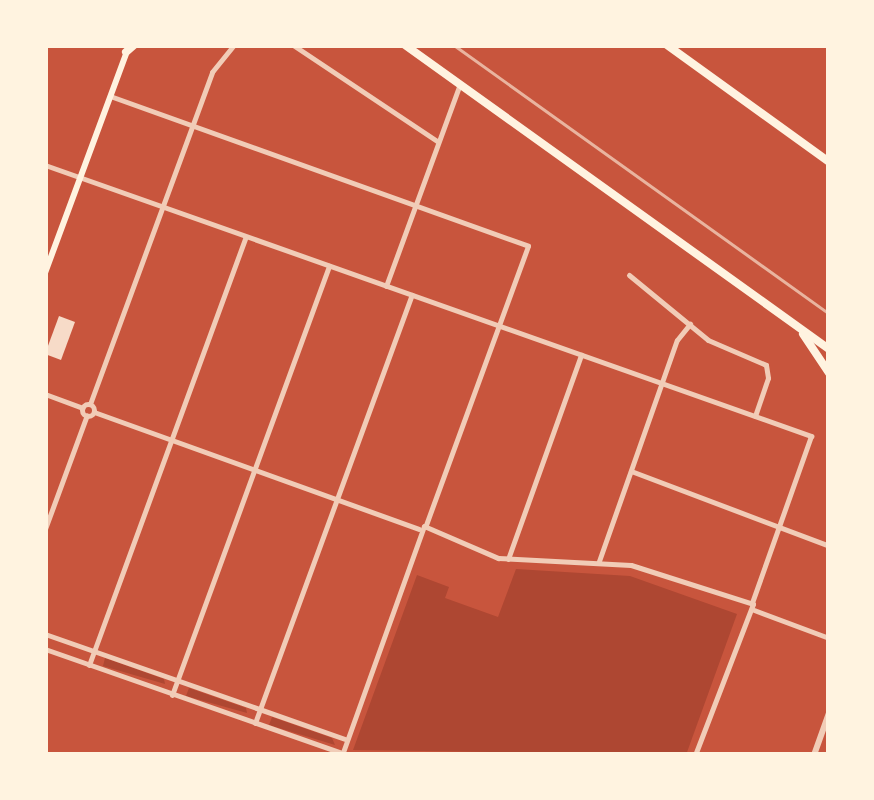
<!DOCTYPE html>
<style>
body{margin:0}
#map{position:relative;width:874px;height:800px;overflow:hidden;background:#c8553d;font-family:"IBM Plex Sans",sans-serif}
div>[style]{position:absolute}
[style*='--x']{left:calc(var(--x)*1px);top:calc(var(--y)*1px);width:calc(var(--w)*1px);rotate:calc(var(--a)*1deg)}
.green>*{inset:0;background:#ae4732}
.building>*{inset:0;background:#f7dbc8}
.minor>*{height:5px;margin:-2.5px;padding:0 2.5px;transform-origin:2.5px;border-radius:2.5px;background:#f1ccb7}
.minor>.ring{margin:-2.5px;padding:0;box-sizing:content-box;background:none;border:5px solid #f1ccb7;border-radius:50%}
.tertiary>*{height:6px;margin:-3px;padding:0 3px;transform-origin:3px;border-radius:3px;background:#f1ccb7}
.secondary>*{height:6px;margin:-3px;padding:0 3px;transform-origin:3px;border-radius:3px;background:#fff3e0}
.primary>*{height:8px;margin:-4px;padding:0 4px;transform-origin:4px;border-radius:4px;background:#fff3e0}
.rail>*{height:2.5px;margin:-1.25px;padding:0 1.25px;transform-origin:1.25px;border-radius:1.25px;background:#e9b49f}
span{translate:-50% -50%;white-space:nowrap;text-align:center;line-height:1.15;-webkit-text-stroke:9px #fff3e0;paint-order:stroke}
.frame{position:absolute;inset:0;border:48px solid #fff3e0;pointer-events:none}
</style>
<div id="map">
<div class="green">
<i style="clip-path:polygon(516px 569px,630px 576px,737px 614px,686px 755px,353px 750px,417px 575px,449px 587px,445px 598px,498px 617px)"></i>
<i style="clip-path:polygon(105px 658px,164px 679px,165px 684px,103px 666px)"></i>
<i style="clip-path:polygon(189px 688px,246px 708px,247px 713px,186px 696px)"></i>
<i style="clip-path:polygon(272px 717px,332px 738px,335px 745px,269px 725px)"></i>
</div>
<div class="building">
<i style="clip-path:polygon(59px 316px,75px 322px,61px 360px,45px 354px)"></i>
</div>
<div class="minor">
<i style="--x:293;--y:45;--w:173;--a:33.7"></i>
<i style="--x:110;--y:96;--w:444;--a:19.7"></i>
<i style="--x:528;--y:246;--w:299;--a:110.1"></i>
<i style="--x:45;--y:165;--w:813;--a:19.48"></i>
<i style="--x:811;--y:436;--w:177;--a:109.5"></i>
<i style="--x:629;--y:275;--w:102;--a:39.4"></i>
<i style="--x:708;--y:340;--w:63;--a:23.3"></i>
<i style="--x:766;--y:365;--w:13;--a:81"></i>
<i style="--x:768;--y:378;--w:40;--a:108.9"></i>
<i style="--x:386;--y:286;--w:215;--a:-69.9"></i>
<i style="--x:45;--y:394;--w:40;--a:20.2"></i>
<i style="--x:90;--y:404;--w:354;--a:-69.8"></i>
<i style="--x:212;--y:72;--w:35;--a:-51"></i>
<i class="ring" style="left:82px;top:404px;width:7px;height:7px"></i>
<i style="--x:94;--y:412;--w:345;--a:19.8"></i>
<i style="--x:631;--y:471;--w:212;--a:20.7"></i>
<i style="--x:45;--y:529;--w:121;--a:-69.8"></i>
<i style="--x:508;--y:559;--w:217;--a:-70.3"></i>
<i style="--x:599;--y:561;--w:234;--a:-70.6"></i>
<i style="--x:677;--y:340;--w:21;--a:-51"></i>
<i style="--x:754;--y:610;--w:80;--a:20.5"></i>
<i style="--x:45;--y:634;--w:320;--a:19.3"></i>
<i style="--x:45;--y:649;--w:315;--a:19.3"></i>
<i style="--x:89;--y:665;--w:456;--a:-69.9"></i>
<i style="--x:172;--y:695;--w:457;--a:-69.9"></i>
<i style="--x:255;--y:723;--w:456;--a:-69.9"></i>
<i style="--x:342;--y:755;--w:243;--a:-70.3"></i>
<i style="--x:424;--y:526;--w:81;--a:23.4"></i>
<i style="--x:498;--y:558;--w:133;--a:3"></i>
<i style="--x:631;--y:565;--w:128;--a:17.7"></i>
<i style="--x:753;--y:604;--w:162;--a:111"></i>
</div>
<div class="tertiary">
<i style="--x:814;--y:755;--w:45;--a:-70.3"></i>
</div>
<div class="secondary">
<i style="--x:45;--y:273;--w:237;--a:-69.7"></i>
</div>
<div class="primary">
<i style="--x:405;--y:45;--w:522;--a:35.64"></i>
<i style="--x:667;--y:45;--w:200;--a:35.8"></i>
<i style="--x:126;--y:52;--w:11;--a:-41"></i>
<i style="--x:803;--y:334;--w:47;--a:56.3"></i>
</div>
<div class="rail">
<i style="--x:454;--y:45;--w:461;--a:35.6"></i>
</div>
<div class="frame"></div>
</div>
